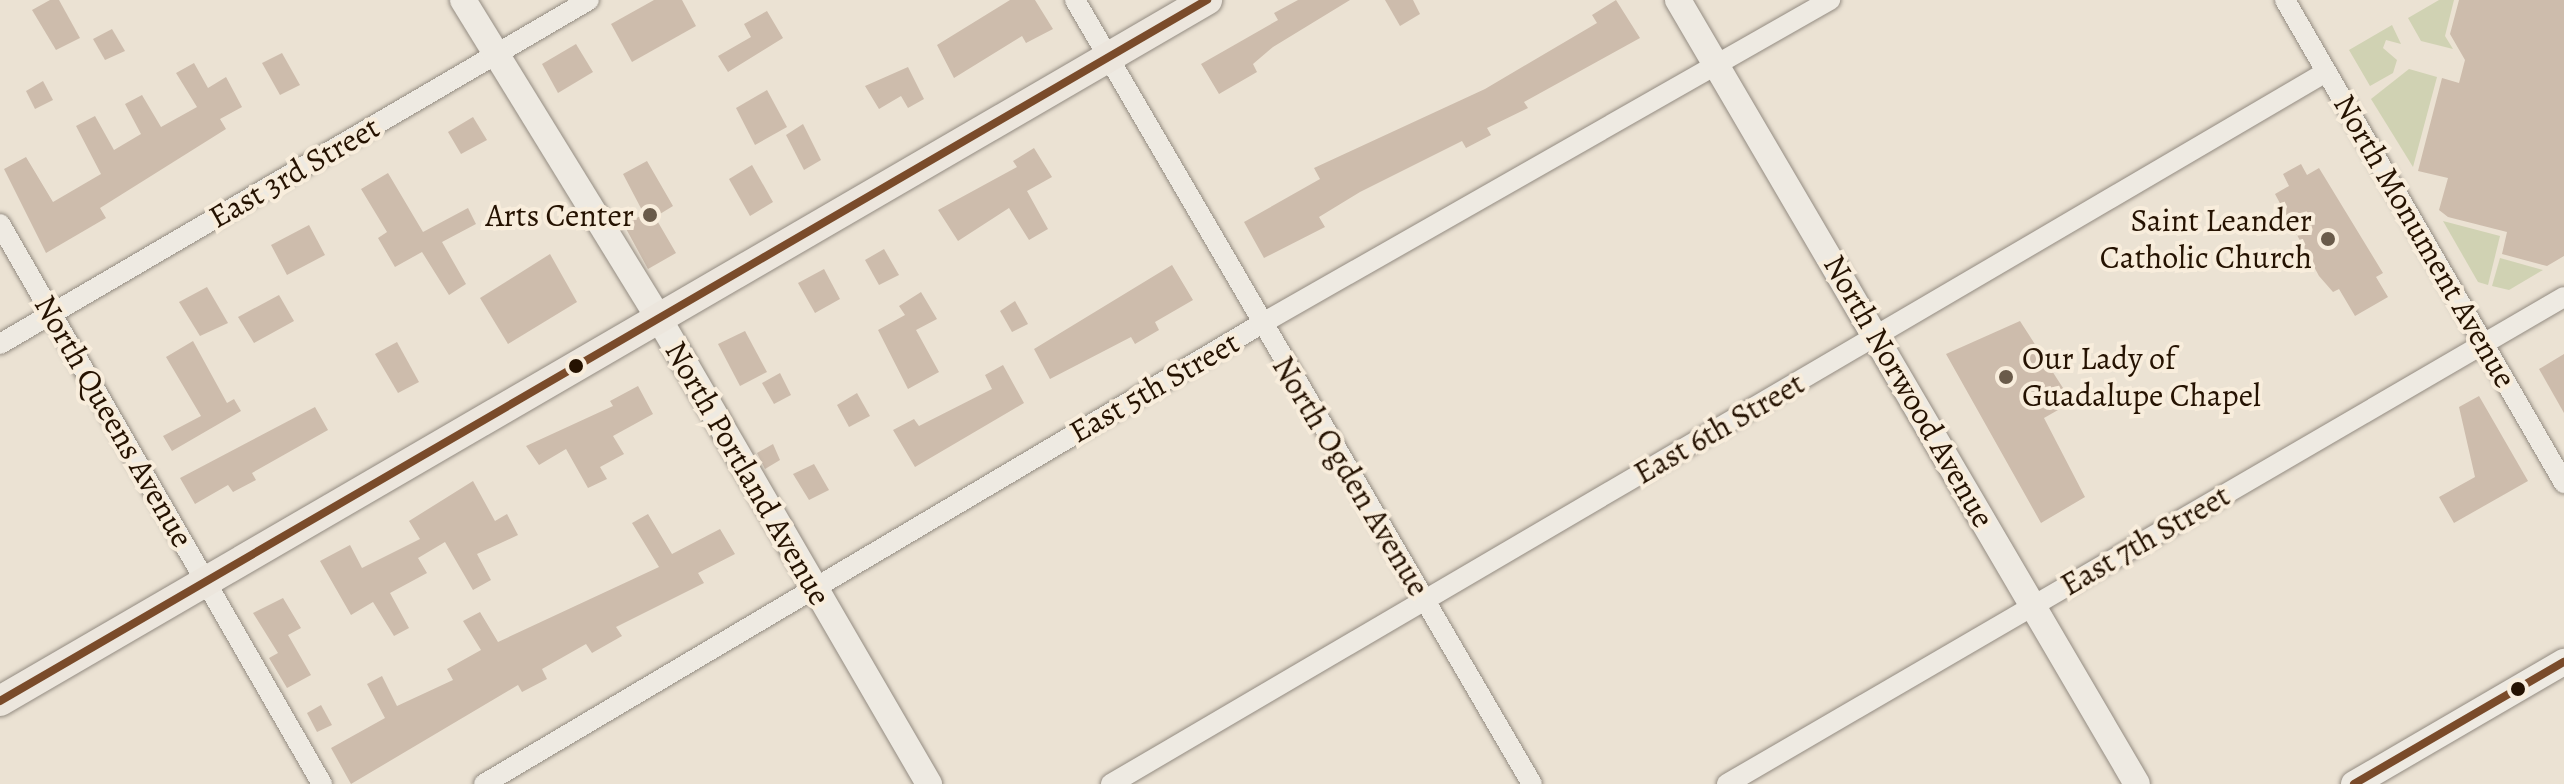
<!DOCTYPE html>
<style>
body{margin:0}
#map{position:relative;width:2564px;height:784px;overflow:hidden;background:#ebe2d3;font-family:Alegreya,serif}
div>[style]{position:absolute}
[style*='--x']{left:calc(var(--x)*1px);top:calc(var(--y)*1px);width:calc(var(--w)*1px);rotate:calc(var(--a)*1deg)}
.green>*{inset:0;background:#d0d2b3}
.building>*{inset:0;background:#cdbcac}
.roads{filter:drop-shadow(0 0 2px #948c82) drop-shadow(0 0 2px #948c82)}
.street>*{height:20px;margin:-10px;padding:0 10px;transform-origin:10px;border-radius:10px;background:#eeeae2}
.secondary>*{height:26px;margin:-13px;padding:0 13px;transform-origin:13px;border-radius:13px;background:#eeeae2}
.primary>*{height:30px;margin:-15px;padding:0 15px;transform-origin:15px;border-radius:15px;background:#ece6dd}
.bus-1>*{height:8px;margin:-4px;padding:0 4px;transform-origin:4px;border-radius:4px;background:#7a4b2a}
.dots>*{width:22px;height:22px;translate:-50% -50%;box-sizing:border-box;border:4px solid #f8eddc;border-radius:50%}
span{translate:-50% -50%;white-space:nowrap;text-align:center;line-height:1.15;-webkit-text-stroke:8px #f8eddc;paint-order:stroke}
.street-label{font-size:32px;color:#251201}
.poi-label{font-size:32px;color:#251201}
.right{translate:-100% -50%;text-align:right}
.left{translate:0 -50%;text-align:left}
</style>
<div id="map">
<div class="green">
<i style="clip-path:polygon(2439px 0,2454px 0,2445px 36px,2453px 49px,2421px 41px,2408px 18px)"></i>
<i style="clip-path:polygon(2392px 25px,2401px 44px,2386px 40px,2383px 48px,2397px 60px,2393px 73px,2370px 86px,2349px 50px)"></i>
<i style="clip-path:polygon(2409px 69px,2437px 77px,2413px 167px,2371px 99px)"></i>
<i style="clip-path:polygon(2443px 221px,2500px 236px,2488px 285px,2478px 282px)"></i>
<i style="clip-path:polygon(2500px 258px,2543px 270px,2509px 290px,2492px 286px)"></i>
</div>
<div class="building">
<i style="clip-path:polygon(50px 0,59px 0,80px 38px,56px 50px,32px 10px)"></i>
<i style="clip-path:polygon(654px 0,682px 0,696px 26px,632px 62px,611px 24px)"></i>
<i style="clip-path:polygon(1010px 0,1035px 0,1053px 29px,1026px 43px,1022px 36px,954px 78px,937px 45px)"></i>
<i style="clip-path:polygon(1298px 0,1350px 0,1273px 47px,1253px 64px,1257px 72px,1219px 94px,1201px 64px,1278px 20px,1274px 13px)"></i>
<i style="clip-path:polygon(1385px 0,1413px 0,1420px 14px,1400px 26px)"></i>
<i style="clip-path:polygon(1616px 0,1640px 38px,1524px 102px,1528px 108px,1487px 128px,1491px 135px,1466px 148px,1462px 141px,1360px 192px,1319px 217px,1325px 227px,1264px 258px,1244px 222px,1320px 179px,1314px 168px,1485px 89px,1597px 23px,1592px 15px)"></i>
<i style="clip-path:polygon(2459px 0,2564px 0,2564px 256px,2547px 266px,2502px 254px,2507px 232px,2448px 217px,2439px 210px,2448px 178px,2418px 171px,2442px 78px,2459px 83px,2465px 60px,2450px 34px)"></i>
<i style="clip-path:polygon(767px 11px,783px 38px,728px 72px,718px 56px,751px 37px,744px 24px)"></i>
<i style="clip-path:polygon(112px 29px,125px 51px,105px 60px,93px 39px)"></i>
<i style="clip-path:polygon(576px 44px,593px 72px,558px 93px,542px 64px)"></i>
<i style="clip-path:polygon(282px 53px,300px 85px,280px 95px,262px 63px)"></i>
<i style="clip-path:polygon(194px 63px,208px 88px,226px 77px,242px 107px,220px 119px,226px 129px,100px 208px,106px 218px,46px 253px,4px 169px,26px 157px,53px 202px,101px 174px,76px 126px,95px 116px,114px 150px,141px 134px,125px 104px,142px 95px,161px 127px,197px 107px,176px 73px)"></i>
<i style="clip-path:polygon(908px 67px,924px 99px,908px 108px,901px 96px,879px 109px,865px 86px)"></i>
<i style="clip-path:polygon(43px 81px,53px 100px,35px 109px,26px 91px)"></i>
<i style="clip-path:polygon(767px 90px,787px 127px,755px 145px,736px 108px)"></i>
<i style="clip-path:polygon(473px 117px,487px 140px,461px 154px,448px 132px)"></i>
<i style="clip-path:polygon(803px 124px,821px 160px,804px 170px,786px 135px)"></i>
<i style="clip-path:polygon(1034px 148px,1052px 177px,1027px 191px,1048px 229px,1029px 240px,1009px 208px,958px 241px,938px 210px,1017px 167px,1013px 161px)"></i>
<i style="clip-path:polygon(647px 161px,673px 206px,655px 217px,676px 253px,648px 269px,624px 225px,644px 214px,623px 174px)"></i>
<i style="clip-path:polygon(2301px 164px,2307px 175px,2319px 168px,2383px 273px,2376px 277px,2388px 297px,2355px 316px,2339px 289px,2333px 292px,2319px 276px,2275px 194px,2289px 186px,2283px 174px)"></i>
<i style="clip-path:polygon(752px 165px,773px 202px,750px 216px,729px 179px)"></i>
<i style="clip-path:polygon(388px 173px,423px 232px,468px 208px,476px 224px,442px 242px,466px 284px,449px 295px,422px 252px,395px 267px,378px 238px,387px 232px,361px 189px)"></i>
<i style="clip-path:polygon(309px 225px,325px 255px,287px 275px,271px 245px)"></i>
<i style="clip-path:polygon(884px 249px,899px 275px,879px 285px,865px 260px)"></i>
<i style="clip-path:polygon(550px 254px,577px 302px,508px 344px,480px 298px)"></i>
<i style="clip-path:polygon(1172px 265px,1193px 300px,1155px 322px,1159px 330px,1135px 344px,1131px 337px,1050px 379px,1034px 349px)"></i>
<i style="clip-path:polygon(824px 269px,840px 299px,815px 313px,798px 283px)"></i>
<i style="clip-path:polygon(207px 287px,228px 323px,200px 336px,179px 302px)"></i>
<i style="clip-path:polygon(921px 292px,937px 319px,916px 330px,939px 372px,908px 389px,878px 330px,905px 315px,899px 306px)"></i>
<i style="clip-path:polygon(279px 295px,294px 321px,254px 343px,238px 317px)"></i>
<i style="clip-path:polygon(1015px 301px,1028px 324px,1012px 332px,1000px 311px)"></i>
<i style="clip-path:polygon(2020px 321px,2072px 402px,2044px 418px,2085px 497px,2041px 523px,1946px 354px)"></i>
<i style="clip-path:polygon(745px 331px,767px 372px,740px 386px,718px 344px)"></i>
<i style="clip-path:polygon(193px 341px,227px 403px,234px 399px,241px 411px,172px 451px,163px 436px,201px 416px,166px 357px)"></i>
<i style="clip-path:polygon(397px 342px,419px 382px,398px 393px,375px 354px)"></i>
<i style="clip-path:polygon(2564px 354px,2564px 413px,2539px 369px)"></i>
<i style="clip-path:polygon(1003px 365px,1024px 403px,915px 467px,893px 430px,914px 419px,919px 426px,992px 389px,985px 375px)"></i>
<i style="clip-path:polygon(780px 373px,791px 395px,774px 404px,762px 383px)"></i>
<i style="clip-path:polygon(638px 386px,653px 414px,613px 436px,624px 454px,600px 467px,607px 479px,588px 488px,566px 449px,539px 465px,526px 446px,613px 406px,610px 401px)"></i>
<i style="clip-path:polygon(857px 393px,870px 416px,849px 427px,837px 405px)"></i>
<i style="clip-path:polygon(2479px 396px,2528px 481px,2454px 523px,2439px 497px,2475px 477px,2459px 407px)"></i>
<i style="clip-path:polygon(315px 407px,328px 430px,252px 473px,256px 480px,233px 492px,228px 485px,195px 504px,180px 478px)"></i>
<i style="clip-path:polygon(773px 444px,780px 460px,765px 469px,757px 453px)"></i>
<i style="clip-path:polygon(814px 464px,829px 490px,809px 500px,793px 474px)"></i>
<i style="clip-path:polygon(473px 481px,495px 521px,507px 514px,518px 535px,477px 554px,491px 580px,473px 590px,445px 542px,418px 558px,427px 573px,390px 593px,409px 628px,394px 636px,373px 602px,351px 615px,320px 561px,350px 545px,362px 568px,420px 539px,409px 521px)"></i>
<i style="clip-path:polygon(648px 514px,672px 554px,720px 529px,735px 554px,698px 573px,704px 583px,616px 627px,622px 636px,592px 653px,586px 644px,542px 669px,547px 679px,522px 692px,518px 685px,351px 784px,331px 748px,385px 718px,367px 684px,382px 676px,397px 706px,453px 680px,447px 669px,481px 650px,463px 621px,480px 612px,498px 642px,659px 567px,632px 523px)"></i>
<i style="clip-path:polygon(283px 598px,301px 628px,288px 635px,311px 675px,287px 688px,269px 658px,278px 653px,253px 613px)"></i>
<i style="clip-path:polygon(321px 705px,332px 725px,317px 732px,307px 713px)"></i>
</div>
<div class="roads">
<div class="street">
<i style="--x:1075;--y:0;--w:907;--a:59.76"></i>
<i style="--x:2285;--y:0;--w:558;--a:59.99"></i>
<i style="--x:0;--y:224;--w:646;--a:60.1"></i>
<i style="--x:0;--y:344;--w:682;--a:-30.29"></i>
<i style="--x:484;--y:784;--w:903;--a:-30.63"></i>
<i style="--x:1261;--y:324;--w:655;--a:-29.66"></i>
<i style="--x:1111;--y:784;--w:1408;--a:-30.37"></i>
<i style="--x:1727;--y:784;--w:968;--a:-30.19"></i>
</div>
<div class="secondary">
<i style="--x:463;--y:0;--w:372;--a:58.4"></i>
<i style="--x:658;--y:317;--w:540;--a:59.87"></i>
<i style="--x:1678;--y:0;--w:908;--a:59.65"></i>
<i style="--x:2354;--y:784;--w:243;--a:-30.2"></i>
</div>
<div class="primary">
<i style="--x:0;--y:701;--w:1396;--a:-30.15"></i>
</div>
</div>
<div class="bus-1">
<i style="--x:0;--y:701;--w:1396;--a:-30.15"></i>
<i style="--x:2354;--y:784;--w:243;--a:-30.2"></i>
</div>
<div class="dots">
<i style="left:650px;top:215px;background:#6a5b4a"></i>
<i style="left:2328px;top:239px;background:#6a5b4a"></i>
<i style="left:576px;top:366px;background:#251201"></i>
<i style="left:2006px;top:377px;background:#6a5b4a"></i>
<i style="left:2518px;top:689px;background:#251201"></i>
</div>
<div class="street-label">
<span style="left:294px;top:172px;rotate:-30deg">East 3rd Street</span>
<span style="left:2425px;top:241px;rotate:60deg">North Monument Avenue</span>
<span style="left:1154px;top:387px;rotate:-30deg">East 5th Street</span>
<span style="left:1909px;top:391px;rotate:60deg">North Norwood Avenue</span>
<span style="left:114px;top:421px;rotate:60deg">North Queens Avenue</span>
<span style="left:1719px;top:428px;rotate:-30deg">East 6th Street</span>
<span style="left:748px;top:473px;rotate:60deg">North Portland Avenue</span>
<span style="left:1351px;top:476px;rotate:59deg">North Ogden Avenue</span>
<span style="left:2145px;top:540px;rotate:-30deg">East 7th Street</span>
</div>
<div class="poi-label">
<span class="right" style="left:634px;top:215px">Arts Center</span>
<span class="right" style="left:2312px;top:239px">Saint Leander<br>Catholic Church</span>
<span class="left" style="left:2022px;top:377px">Our Lady of<br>Guadalupe Chapel</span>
</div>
</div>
